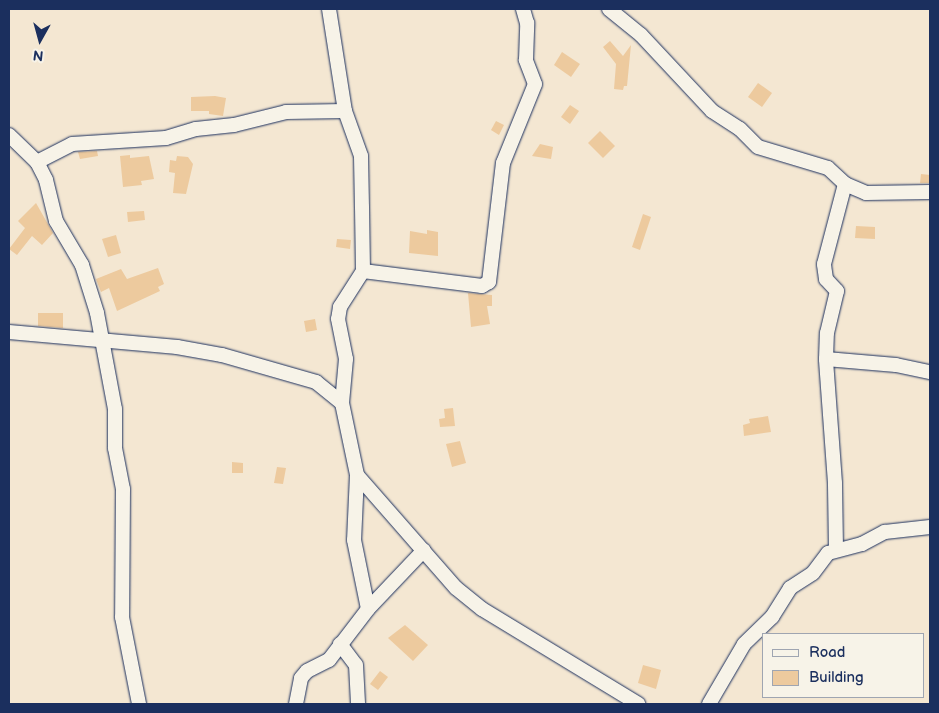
<!DOCTYPE html>
<style>
body{margin:0}
#map{position:relative;width:939px;height:713px;overflow:hidden;background:#f4e7d2;font-family:"Balsamiq Sans",sans-serif}
div>[style]{position:absolute}
[style*='--x']{left:calc(var(--x)*1px);top:calc(var(--y)*1px);width:calc(var(--w)*1px);rotate:calc(var(--a)*1deg)}
.building>*{inset:0;background:#edca9e}
.roads{filter:drop-shadow(0 0 1px #1b2f5e) drop-shadow(0 0 1px #1b2f5e)}
.street>*{height:14px;margin:-7px;padding:0 7px;transform-origin:7px;border-radius:7px;background:#f7f3e8}
span{translate:-50% -50%;white-space:nowrap;text-align:center;line-height:1.15;-webkit-text-stroke:4px #f7f3e8;paint-order:stroke}
.frame{position:absolute;inset:0;border:10px solid #1b2f5e;pointer-events:none}
.legend{position:absolute;left:762px;top:633px;width:162px;height:65px;box-sizing:border-box;background:#f7f3e8;border:1px solid #9fa5b1;margin:0;padding:6px 9px;list-style:none;font-size:15px;color:#1b2f5e}
.legend li{display:flex;align-items:center;gap:10px;height:25px}
.legend b{width:25px;border:1px solid #9fa5b1}
.north{position:absolute;left:15px;top:15px;width:50px;height:50px;-webkit-text-stroke:4px #f7f3e8;paint-order:stroke;rotate:187deg;font-size:14px;font-weight:700;line-height:20px;text-align:center;color:#1b2f5e}
.north::after{content:'';display:block;margin:auto;width:18px;height:22px;background:#1b2f5e;clip-path:polygon(50% 0,100% 100%,50% 72%,0 100%)}
</style>
<div id="map">
<div class="building">
<i style="clip-path:polygon(610px 41px,623px 56px,631px 45px,627px 86px,624px 86px,623px 90px,614px 89px,616px 64px,603px 47px)"></i>
<i style="clip-path:polygon(562px 52px,580px 64px,571px 77px,554px 65px)"></i>
<i style="clip-path:polygon(758px 83px,772px 93px,762px 107px,748px 97px)"></i>
<i style="clip-path:polygon(215px 96px,226px 98px,223px 116px,209px 114px,209px 111px,191px 111px,191px 97px)"></i>
<i style="clip-path:polygon(570px 105px,579px 111px,570px 124px,561px 117px)"></i>
<i style="clip-path:polygon(496px 121px,504px 125px,499px 135px,491px 130px)"></i>
<i style="clip-path:polygon(600px 131px,615px 146px,603px 158px,588px 143px)"></i>
<i style="clip-path:polygon(540px 144px,553px 147px,551px 159px,532px 156px)"></i>
<i style="clip-path:polygon(97px 151px,98px 156px,80px 159px,78px 152px)"></i>
<i style="clip-path:polygon(130px 155px,130px 158px,149px 156px,154px 179px,141px 181px,142px 185px,123px 187px,120px 156px)"></i>
<i style="clip-path:polygon(177px 156px,188px 157px,193px 164px,186px 194px,173px 193px,175px 173px,169px 172px,170px 160px,176px 161px)"></i>
<i style="clip-path:polygon(921px 174px,930px 175px,930px 183px,920px 183px)"></i>
<i style="clip-path:polygon(36px 203px,53px 233px,42px 245px,32px 236px,17px 255px,9px 249px,25px 228px,18px 221px)"></i>
<i style="clip-path:polygon(144px 211px,145px 220px,128px 222px,127px 212px)"></i>
<i style="clip-path:polygon(643px 214px,651px 217px,640px 250px,632px 247px)"></i>
<i style="clip-path:polygon(856px 226px,875px 227px,875px 239px,855px 238px)"></i>
<i style="clip-path:polygon(427px 230px,438px 232px,438px 256px,409px 253px,410px 231px,427px 234px)"></i>
<i style="clip-path:polygon(116px 235px,121px 253px,108px 257px,102px 239px)"></i>
<i style="clip-path:polygon(337px 239px,351px 240px,350px 249px,336px 247px)"></i>
<i style="clip-path:polygon(158px 268px,164px 284px,158px 287px,160px 291px,117px 311px,109px 288px,101px 292px,96px 279px,121px 269px,127px 279px)"></i>
<i style="clip-path:polygon(468px 293px,492px 295px,492px 306px,487px 306px,490px 324px,471px 327px)"></i>
<i style="clip-path:polygon(38px 313px,63px 313px,63px 328px,38px 326px)"></i>
<i style="clip-path:polygon(315px 319px,317px 330px,306px 332px,304px 321px)"></i>
<i style="clip-path:polygon(453px 408px,455px 426px,440px 427px,439px 419px,445px 418px,444px 409px)"></i>
<i style="clip-path:polygon(768px 416px,771px 432px,744px 436px,743px 425px,750px 423px,749px 419px)"></i>
<i style="clip-path:polygon(460px 441px,466px 463px,452px 467px,446px 444px)"></i>
<i style="clip-path:polygon(232px 462px,243px 463px,243px 473px,232px 473px)"></i>
<i style="clip-path:polygon(277px 467px,286px 468px,283px 484px,274px 483px)"></i>
<i style="clip-path:polygon(405px 625px,428px 645px,413px 661px,388px 638px)"></i>
<i style="clip-path:polygon(643px 665px,661px 670px,656px 689px,638px 683px)"></i>
<i style="clip-path:polygon(380px 671px,388px 677px,378px 690px,370px 684px)"></i>
</div>
<div class="roads">
<div class="street">
<i style="--x:329;--y:9;--w:103;--a:81.1"></i>
<i style="--x:345;--y:111;--w:48;--a:70.4"></i>
<i style="--x:361;--y:156;--w:51;--a:88.9"></i>
<i style="--x:362;--y:207;--w:64;--a:89.1"></i>
<i style="--x:363;--y:271;--w:43;--a:122.6"></i>
<i style="--x:340;--y:307;--w:12;--a:99"></i>
<i style="--x:338;--y:319;--w:41;--a:78.7"></i>
<i style="--x:346;--y:359;--w:44;--a:95.2"></i>
<i style="--x:609;--y:9;--w:41;--a:39.1"></i>
<i style="--x:641;--y:35;--w:104;--a:46.9"></i>
<i style="--x:712;--y:111;--w:33;--a:33"></i>
<i style="--x:740;--y:129;--w:25;--a:45"></i>
<i style="--x:758;--y:147;--w:73;--a:16.7"></i>
<i style="--x:828;--y:168;--w:23;--a:43"></i>
<i style="--x:845;--y:184;--w:23;--a:23"></i>
<i style="--x:866;--y:193;--w:64;--a:-0.9"></i>
<i style="--x:9;--y:135;--w:39;--a:44"></i>
<i style="--x:37;--y:162;--w:20;--a:63"></i>
<i style="--x:46;--y:180;--w:42;--a:76.3"></i>
<i style="--x:56;--y:221;--w:51;--a:59.4"></i>
<i style="--x:82;--y:265;--w:50;--a:72.6"></i>
<i style="--x:97;--y:313;--w:98;--a:79.4"></i>
<i style="--x:115;--y:409;--w:39;--a:90"></i>
<i style="--x:115;--y:448;--w:42;--a:79"></i>
<i style="--x:123;--y:489;--w:128;--a:90.4"></i>
<i style="--x:122;--y:617;--w:89;--a:78.9"></i>
<i style="--x:37;--y:162;--w:39;--a:-27"></i>
<i style="--x:72;--y:144;--w:94;--a:-3.7"></i>
<i style="--x:166;--y:138;--w:31;--a:-17"></i>
<i style="--x:196;--y:129;--w:38;--a:-6"></i>
<i style="--x:234;--y:125;--w:54;--a:-14"></i>
<i style="--x:286;--y:112;--w:59;--a:-1"></i>
<i style="--x:363;--y:271;--w:120;--a:7.2"></i>
<i style="--x:482;--y:286;--w:8;--a:-30"></i>
<i style="--x:489;--y:282;--w:120;--a:-83.3"></i>
<i style="--x:503;--y:163;--w:85;--a:-67.9"></i>
<i style="--x:535;--y:84;--w:26;--a:-111"></i>
<i style="--x:526;--y:60;--w:37;--a:-88"></i>
<i style="--x:527;--y:23;--w:15;--a:-106"></i>
<i style="--x:9;--y:332;--w:169;--a:5.1"></i>
<i style="--x:177;--y:347;--w:46;--a:10.1"></i>
<i style="--x:222;--y:355;--w:98;--a:16"></i>
<i style="--x:316;--y:382;--w:33;--a:39"></i>
<i style="--x:342;--y:403;--w:74;--a:78.2"></i>
<i style="--x:357;--y:475;--w:150;--a:48.8"></i>
<i style="--x:456;--y:588;--w:33;--a:39"></i>
<i style="--x:482;--y:609;--w:183;--a:31.3"></i>
<i style="--x:826;--y:359;--w:70;--a:4.9"></i>
<i style="--x:896;--y:365;--w:35;--a:12"></i>
<i style="--x:357;--y:475;--w:65;--a:92.6"></i>
<i style="--x:354;--y:540;--w:70;--a:78.5"></i>
<i style="--x:836;--y:549;--w:66;--a:-90.9"></i>
<i style="--x:835;--y:483;--w:124;--a:-94.2"></i>
<i style="--x:826;--y:359;--w:26;--a:-88"></i>
<i style="--x:827;--y:333;--w:43;--a:-76.6"></i>
<i style="--x:837;--y:291;--w:16;--a:-133"></i>
<i style="--x:826;--y:279;--w:15;--a:-98"></i>
<i style="--x:824;--y:264;--w:83;--a:-75.3"></i>
<i style="--x:340;--y:644;--w:26;--a:53"></i>
<i style="--x:356;--y:665;--w:39;--a:87"></i>
<i style="--x:296;--y:704;--w:26;--a:-79"></i>
<i style="--x:301;--y:678;--w:9;--a:-49"></i>
<i style="--x:307;--y:671;--w:25;--a:-27"></i>
<i style="--x:329;--y:660;--w:64;--a:-52.6"></i>
<i style="--x:368;--y:609;--w:81;--a:-46.5"></i>
<i style="--x:709;--y:704;--w:69;--a:-59.7"></i>
<i style="--x:744;--y:644;--w:39;--a:-44"></i>
<i style="--x:772;--y:617;--w:34;--a:-58"></i>
<i style="--x:790;--y:588;--w:27;--a:-33"></i>
<i style="--x:813;--y:573;--w:25;--a:-53"></i>
<i style="--x:828;--y:553;--w:35;--a:-15"></i>
<i style="--x:862;--y:544;--w:26;--a:-28"></i>
<i style="--x:885;--y:532;--w:45;--a:-6.3"></i>
</div>
</div>
<div class="frame"></div>
<ul class="legend">
<li><b style="height:6px;background:#f7f3e8"></b>Road</li>
<li><b style="height:14px;background:#edca9e"></b>Building</li>
</ul>
<div class="north">N</div>
</div>
